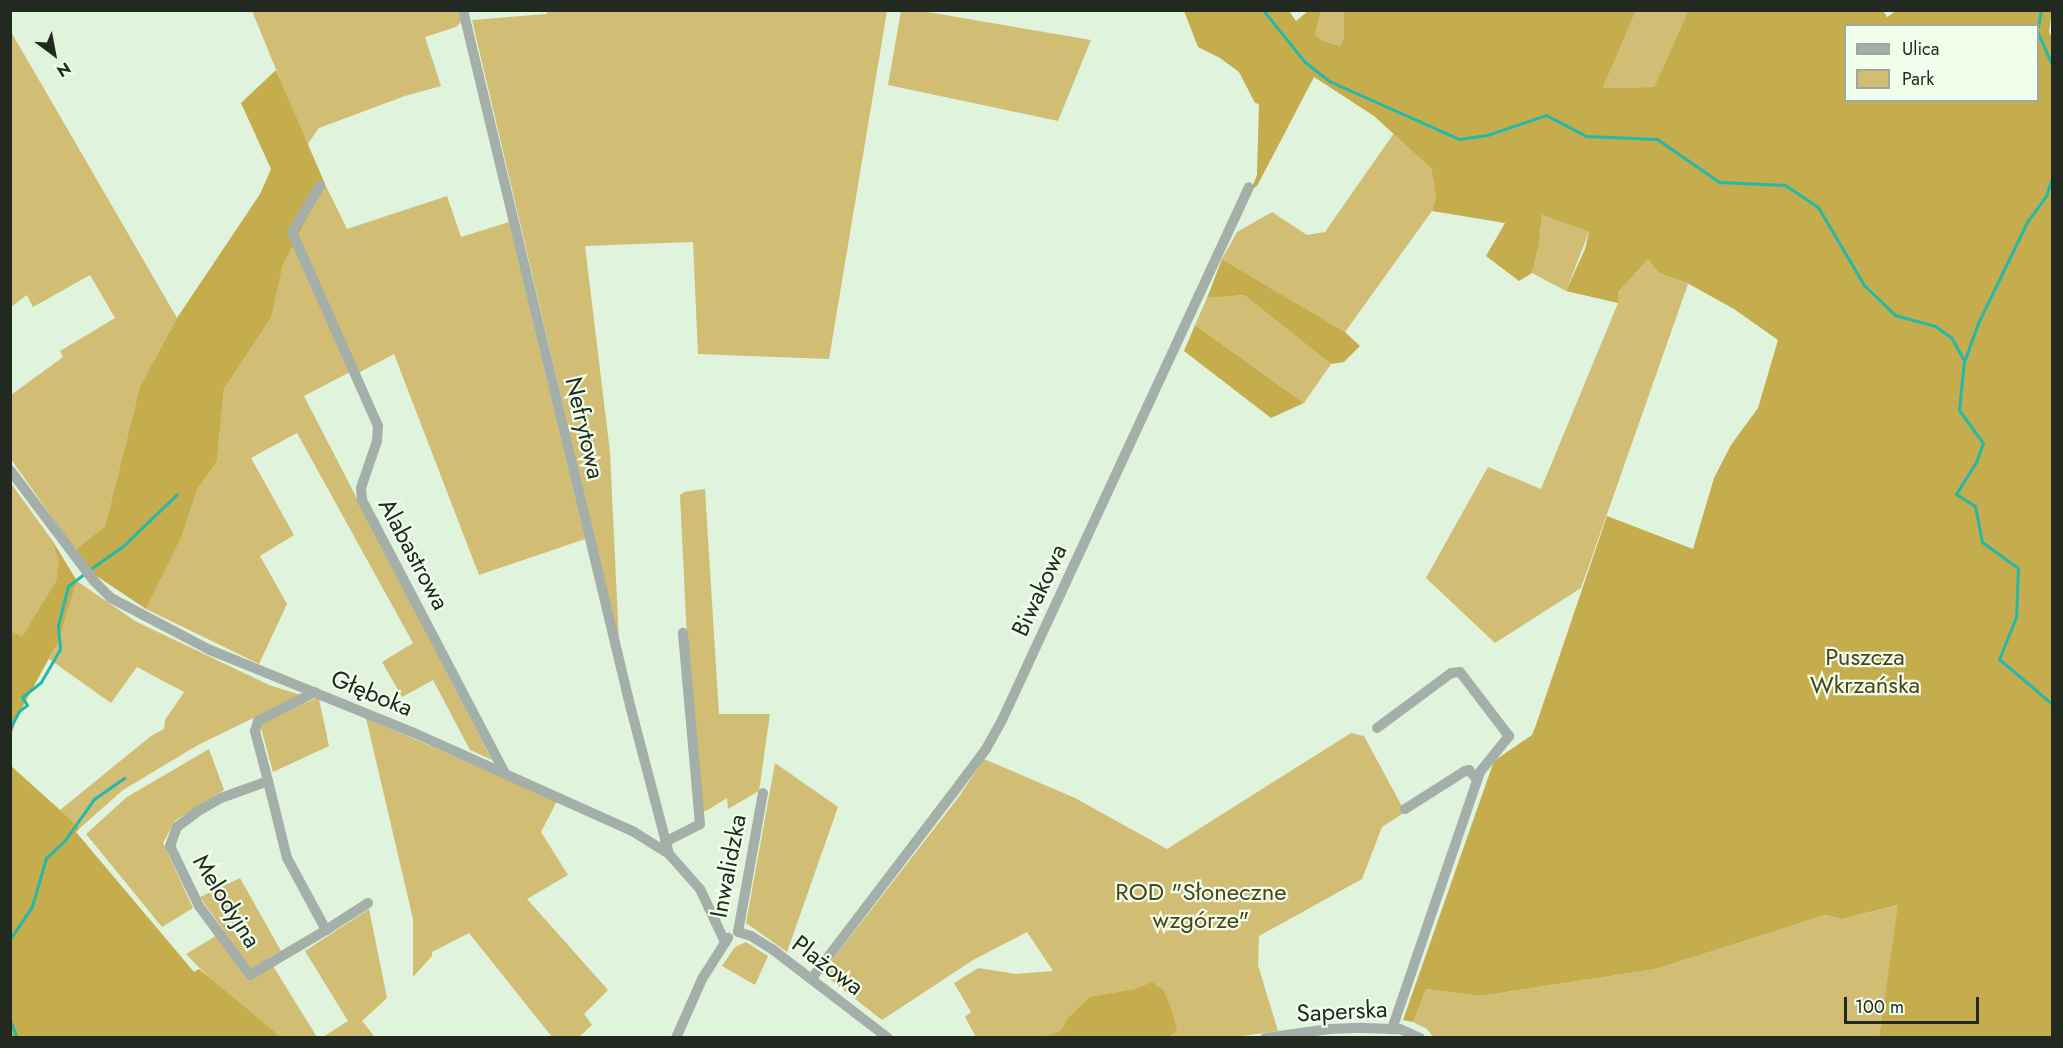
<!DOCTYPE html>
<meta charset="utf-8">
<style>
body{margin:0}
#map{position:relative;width:2063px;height:1048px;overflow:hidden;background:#e0f3dc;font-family:Jost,sans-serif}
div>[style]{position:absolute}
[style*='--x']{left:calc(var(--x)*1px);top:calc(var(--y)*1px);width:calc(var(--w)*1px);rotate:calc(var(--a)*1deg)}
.green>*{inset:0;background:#d1be74}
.forest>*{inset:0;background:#c5ac4c}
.stream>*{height:3px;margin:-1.5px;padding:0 1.5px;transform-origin:1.5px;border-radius:1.5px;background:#24b9a9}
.minor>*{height:10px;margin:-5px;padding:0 5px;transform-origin:5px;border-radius:5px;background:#a3afa8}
span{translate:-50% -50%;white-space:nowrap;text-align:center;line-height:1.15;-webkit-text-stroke:4.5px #f0ffec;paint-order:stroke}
.street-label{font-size:24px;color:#222921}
.park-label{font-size:24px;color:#4d431a}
.frame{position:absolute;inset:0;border:12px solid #222921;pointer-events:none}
.legend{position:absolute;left:1844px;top:24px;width:195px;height:78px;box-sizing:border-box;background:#f0ffec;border:2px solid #9ea99b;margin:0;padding:8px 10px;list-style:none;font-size:18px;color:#222921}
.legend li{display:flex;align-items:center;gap:12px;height:30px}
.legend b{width:30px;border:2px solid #9ea99b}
.north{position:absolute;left:24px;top:24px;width:60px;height:60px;-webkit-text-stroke:4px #f0ffec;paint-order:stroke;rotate:148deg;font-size:16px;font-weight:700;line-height:24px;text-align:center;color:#222921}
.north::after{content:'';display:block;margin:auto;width:21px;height:27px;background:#222921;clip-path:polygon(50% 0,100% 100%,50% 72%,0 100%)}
.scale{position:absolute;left:1844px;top:997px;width:135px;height:27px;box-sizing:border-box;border:3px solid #222921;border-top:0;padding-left:8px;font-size:18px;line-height:21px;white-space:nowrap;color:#222921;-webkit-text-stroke:4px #f0ffec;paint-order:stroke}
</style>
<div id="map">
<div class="green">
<i style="clip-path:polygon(547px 10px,887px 11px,829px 359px,698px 354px,693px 242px,585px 246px,610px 452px,619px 642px,472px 20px,547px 14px)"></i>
<i style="clip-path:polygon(252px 11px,458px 11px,461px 22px,456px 27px,425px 37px,441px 86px,405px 96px,319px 128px,307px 145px)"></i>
<i style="clip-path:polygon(901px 11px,922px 11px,1091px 40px,1058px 121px,888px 85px)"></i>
<i style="clip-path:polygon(1321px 11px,1344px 11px,1344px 37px,1340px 46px,1324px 41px,1315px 35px)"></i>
<i style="clip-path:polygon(1636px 11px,1688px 11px,1654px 87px,1603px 88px)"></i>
<i style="clip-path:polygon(10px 30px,177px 318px,140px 386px,105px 526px,75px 550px,11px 459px,11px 395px,63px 357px,60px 351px,115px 318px,90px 275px,33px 307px,27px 295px,11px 307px)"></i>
<i style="clip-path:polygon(1394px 133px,1431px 168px,1436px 196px,1432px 211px,1345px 332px,1222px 259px,1237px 232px,1272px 212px,1307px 235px,1325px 232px)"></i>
<i style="clip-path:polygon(325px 184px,347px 229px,447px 196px,461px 237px,509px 222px,585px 539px,479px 575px,394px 354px,360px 372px,348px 373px,304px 396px,492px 760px,470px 750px,433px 680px,402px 697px,382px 662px,413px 643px,297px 433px,251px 458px,294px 535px,260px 556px,287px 604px,259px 664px,146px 609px,182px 536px,197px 490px,217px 461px,224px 389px,270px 317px,283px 265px)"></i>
<i style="clip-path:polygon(1542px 215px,1589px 232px,1566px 291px,1532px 273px,1539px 245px)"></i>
<i style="clip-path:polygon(1648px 258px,1659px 273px,1688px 284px,1581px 588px,1495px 643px,1426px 578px,1488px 467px,1541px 489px,1618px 303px,1618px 292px)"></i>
<i style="clip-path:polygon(1244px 295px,1331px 364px,1304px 403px,1195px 325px,1207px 298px)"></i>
<i style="clip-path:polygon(10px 482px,52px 540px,60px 560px,56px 581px,22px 638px,11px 631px)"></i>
<i style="clip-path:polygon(705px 489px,719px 714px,770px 714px,759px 791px,728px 809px,727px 798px,706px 811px,702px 810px,689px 680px,680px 495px,684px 492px)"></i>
<i style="clip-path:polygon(77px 581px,135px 621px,269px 685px,301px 695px,198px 745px,123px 790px,80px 828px,60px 810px,151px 736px,164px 729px,165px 720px,184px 692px,137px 667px,111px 703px,49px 659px,58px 641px)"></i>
<i style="clip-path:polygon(316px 698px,319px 699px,329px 746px,273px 772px,261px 728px,263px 723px)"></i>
<i style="clip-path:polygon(366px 718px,557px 801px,541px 832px,568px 875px,527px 899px,608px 990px,584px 1014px,592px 1025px,579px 1037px,552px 1037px,469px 933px,432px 952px,432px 956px,413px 977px,413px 919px)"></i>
<i style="clip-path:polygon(1351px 733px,1364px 736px,1405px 812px,1382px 827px,1362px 879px,1259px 936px,1258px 965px,1278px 1031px,1228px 1038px,976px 1037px,965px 1017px,971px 1012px,954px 983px,978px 968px,1016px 974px,1053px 971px,1027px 932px,973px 960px,882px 1020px,822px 973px,958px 798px,984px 759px,1075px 798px,1167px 849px)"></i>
<i style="clip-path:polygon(209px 749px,224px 790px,175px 821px,163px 843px,193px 908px,162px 927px,86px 834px,127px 797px)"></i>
<i style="clip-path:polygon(775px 763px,838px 807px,787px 952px,746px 923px)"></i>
<i style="clip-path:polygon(240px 878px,281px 951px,268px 958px,317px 1037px,281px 1037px,218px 987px,186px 954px,224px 931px,200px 897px)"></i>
<i style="clip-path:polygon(1899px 905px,1879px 1037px,1434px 1038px,1427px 1029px,1413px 1022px,1426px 989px,1480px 996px,1656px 969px,1825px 915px,1842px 919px)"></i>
<i style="clip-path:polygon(369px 909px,387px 998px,362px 1021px,375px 1037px,323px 1037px,348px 1021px,305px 951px)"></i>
<i style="clip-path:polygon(746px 942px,768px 956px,755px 985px,722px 966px,735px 947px)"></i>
</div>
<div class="forest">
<i style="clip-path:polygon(evenodd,1883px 10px,1887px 17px,1897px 10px,2052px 11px,2049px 32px,2052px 38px,2052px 1037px,1879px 1037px,1898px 905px,1842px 919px,1825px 915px,1656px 969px,1480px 996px,1426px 989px,1413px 1022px,1403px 1020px,1494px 761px,1532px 735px,1536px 725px,1607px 516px,1693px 549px,1714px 478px,1731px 445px,1758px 408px,1778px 340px,1734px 309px,1689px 284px,1659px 273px,1648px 259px,1618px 292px,1618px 303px,1566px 291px,1585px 249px,1589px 232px,1542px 215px,1539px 245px,1532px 273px,1519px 281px,1486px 256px,1505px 223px,1432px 211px,1436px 196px,1431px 168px,1374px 116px,1314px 77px,1257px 186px,1251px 190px,1257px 175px,1259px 104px,1255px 103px,1239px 72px,1220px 58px,1198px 47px,1184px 11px,1289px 11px,1296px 21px,1308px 11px,1321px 11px,1315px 35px,1324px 41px,1340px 46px,1344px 37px,1344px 11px,1636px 11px,1603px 88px,1654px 87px,1688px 11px,1883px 10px,1846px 26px,2038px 26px,2038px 100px,1846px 100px,1846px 26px)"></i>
<i style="clip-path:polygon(276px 70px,325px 184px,283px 265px,271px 317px,224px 389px,217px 461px,197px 490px,182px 536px,146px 609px,92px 573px,75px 550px,105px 526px,140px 386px,177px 318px,260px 194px,271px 169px,241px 103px)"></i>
<i style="clip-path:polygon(1222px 259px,1345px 332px,1360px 346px,1344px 362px,1331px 364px,1244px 295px,1207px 298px)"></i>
<i style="clip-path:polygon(1195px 325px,1304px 403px,1271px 418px,1184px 351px)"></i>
<i style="clip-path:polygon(52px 540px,77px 581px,58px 642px,17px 717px,11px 736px,11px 631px,22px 637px,56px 581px,59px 560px)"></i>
<i style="clip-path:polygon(10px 765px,80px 828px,76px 832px,194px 972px,199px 969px,281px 1037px,11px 1037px)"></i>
<i style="clip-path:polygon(1152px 982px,1163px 990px,1171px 1008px,1177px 1031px,1168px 1037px,1043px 1037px,1061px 1031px,1069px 1017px,1090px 997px,1136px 989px)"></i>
</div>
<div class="stream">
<i style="--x:1263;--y:10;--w:67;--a:51.1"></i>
<i style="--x:1305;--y:62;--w:31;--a:38"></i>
<i style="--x:1329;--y:81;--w:142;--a:24"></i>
<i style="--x:1459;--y:139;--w:28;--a:-8"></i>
<i style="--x:1487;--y:135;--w:62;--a:-18.7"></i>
<i style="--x:1546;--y:115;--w:45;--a:27.7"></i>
<i style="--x:1586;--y:136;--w:71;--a:2.4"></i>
<i style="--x:1657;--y:139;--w:75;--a:34.7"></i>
<i style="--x:1719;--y:182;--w:66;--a:2.6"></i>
<i style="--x:1785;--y:185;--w:40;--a:34"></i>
<i style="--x:1818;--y:207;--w:91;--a:59.5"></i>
<i style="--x:1864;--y:285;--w:43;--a:44.1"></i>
<i style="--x:1895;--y:315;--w:41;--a:15.4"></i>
<i style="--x:1935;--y:326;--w:19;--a:35"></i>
<i style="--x:1951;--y:337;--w:26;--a:61"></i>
<i style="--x:1964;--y:360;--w:50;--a:95.7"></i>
<i style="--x:1959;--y:410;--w:41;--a:54"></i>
<i style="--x:1983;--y:443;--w:20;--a:110"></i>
<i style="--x:1976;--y:462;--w:38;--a:122"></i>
<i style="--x:1956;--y:494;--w:22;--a:32"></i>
<i style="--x:1975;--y:506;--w:37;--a:79"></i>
<i style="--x:1982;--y:542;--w:44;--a:35.8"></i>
<i style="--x:2018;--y:568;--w:49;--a:92.3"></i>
<i style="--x:2016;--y:617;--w:45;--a:112"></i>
<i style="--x:1999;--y:659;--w:70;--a:40.3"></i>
<i style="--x:2038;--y:27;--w:17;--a:-80"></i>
<i style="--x:2038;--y:33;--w:34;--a:66"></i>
<i style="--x:1965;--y:359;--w:38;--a:-70"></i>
<i style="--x:1978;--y:323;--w:112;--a:-64.1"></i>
<i style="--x:2027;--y:222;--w:32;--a:-54"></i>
<i style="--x:2046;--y:196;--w:19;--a:-72"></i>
<i style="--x:89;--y:570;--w:42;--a:-35.2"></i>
<i style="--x:123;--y:546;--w:74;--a:-43.9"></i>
<i style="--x:10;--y:728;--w:19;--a:-62"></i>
<i style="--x:19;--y:711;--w:10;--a:-37"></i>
<i style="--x:27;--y:705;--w:9;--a:-122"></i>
<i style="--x:22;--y:697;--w:24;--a:-38"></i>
<i style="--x:41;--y:682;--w:38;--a:-60"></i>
<i style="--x:60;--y:649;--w:24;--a:-95"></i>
<i style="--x:58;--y:625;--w:40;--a:-75.6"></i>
<i style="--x:68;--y:586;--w:20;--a:-37"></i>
<i style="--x:10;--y:939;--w:40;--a:-56"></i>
<i style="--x:32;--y:906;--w:50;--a:-73.7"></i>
<i style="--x:46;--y:858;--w:26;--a:-43"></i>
<i style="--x:65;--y:840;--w:50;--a:-54.7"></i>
<i style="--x:94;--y:799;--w:37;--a:-35"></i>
<i style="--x:10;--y:1020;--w:19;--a:69"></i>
</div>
<div class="minor">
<i style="--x:463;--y:10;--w:719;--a:76.49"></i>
<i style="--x:631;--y:709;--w:150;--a:75.3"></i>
<i style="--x:320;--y:186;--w:54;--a:121.3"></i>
<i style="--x:292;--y:232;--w:212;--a:66.1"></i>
<i style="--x:378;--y:426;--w:15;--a:94"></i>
<i style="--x:377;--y:441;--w:50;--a:108.8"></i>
<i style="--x:361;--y:488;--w:12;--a:85"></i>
<i style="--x:362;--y:500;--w:307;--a:62.4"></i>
<i style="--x:10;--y:470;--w:139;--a:52.9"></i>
<i style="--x:94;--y:581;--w:24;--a:45"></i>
<i style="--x:111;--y:598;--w:112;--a:27.7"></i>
<i style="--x:210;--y:650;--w:218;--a:22.1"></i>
<i style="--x:412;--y:732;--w:243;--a:24.2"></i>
<i style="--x:634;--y:832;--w:41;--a:32.2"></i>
<i style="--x:669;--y:854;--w:47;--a:48.5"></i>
<i style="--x:700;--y:889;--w:59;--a:64.7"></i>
<i style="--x:1377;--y:728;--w:92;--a:-36.6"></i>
<i style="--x:1451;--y:673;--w:9;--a:-6"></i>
<i style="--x:1460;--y:672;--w:81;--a:52.6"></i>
<i style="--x:1509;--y:736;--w:46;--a:128.9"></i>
<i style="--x:1480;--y:772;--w:272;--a:108.9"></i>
<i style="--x:268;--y:781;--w:50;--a:160.1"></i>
<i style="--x:221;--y:798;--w:28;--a:150"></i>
<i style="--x:197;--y:812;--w:25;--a:143"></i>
<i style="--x:177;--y:827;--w:20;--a:110"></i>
<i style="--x:170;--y:846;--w:67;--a:64.2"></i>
<i style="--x:199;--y:906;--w:86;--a:53.5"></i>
<i style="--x:250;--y:975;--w:88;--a:-30.6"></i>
<i style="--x:326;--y:930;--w:82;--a:-118.4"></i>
<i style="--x:287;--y:858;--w:79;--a:-103.9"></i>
<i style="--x:268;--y:781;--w:52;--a:-104.6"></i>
<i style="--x:255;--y:731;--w:10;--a:-73"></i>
<i style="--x:258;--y:721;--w:64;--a:-27"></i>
<i style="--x:1405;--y:809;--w:71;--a:-32.3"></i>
<i style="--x:1465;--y:771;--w:4;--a:-14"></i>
<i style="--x:1469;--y:770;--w:13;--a:51"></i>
<i style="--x:665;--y:842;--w:39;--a:-27"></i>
<i style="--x:700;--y:824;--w:192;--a:-95.1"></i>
<i style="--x:326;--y:930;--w:50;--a:-32.7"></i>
<i style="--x:738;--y:932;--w:14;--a:17"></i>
<i style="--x:751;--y:936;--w:25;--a:32"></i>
<i style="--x:772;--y:949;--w:146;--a:37.5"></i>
<i style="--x:738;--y:932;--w:141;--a:-79.8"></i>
<i style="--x:812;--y:978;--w:243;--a:-52.7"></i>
<i style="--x:959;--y:785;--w:45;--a:-53.1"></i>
<i style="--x:986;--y:749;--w:35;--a:-61"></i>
<i style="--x:1003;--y:718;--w:585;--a:-65.14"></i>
<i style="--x:676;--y:1038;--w:64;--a:-66.2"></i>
<i style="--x:702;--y:979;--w:49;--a:-57.6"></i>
<i style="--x:1265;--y:1038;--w:65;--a:-8"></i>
<i style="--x:1329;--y:1029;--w:33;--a:-2"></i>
<i style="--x:1362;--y:1028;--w:38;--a:2"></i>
<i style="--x:1400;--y:1029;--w:22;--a:24"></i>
</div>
<div class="street-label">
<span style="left:585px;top:428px;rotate:77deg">Nefrytowa</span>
<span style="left:414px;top:554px;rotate:62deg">Alabastrowa</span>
<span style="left:1039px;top:590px;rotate:-65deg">Biwakowa</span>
<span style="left:372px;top:693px;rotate:22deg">Głęboka</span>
<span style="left:728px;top:866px;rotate:-79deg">Inwalidzka</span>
<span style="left:227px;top:901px;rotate:58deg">Melodyjna</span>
<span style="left:828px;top:965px;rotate:37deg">Plażowa</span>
<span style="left:1342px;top:1011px;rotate:-3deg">Saperska</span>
</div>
<div class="park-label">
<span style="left:1865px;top:671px">Puszcza<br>Wkrzańska</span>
<span style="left:1201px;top:906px">ROD "Słoneczne<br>wzgórze"</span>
</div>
<div class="frame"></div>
<ul class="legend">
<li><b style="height:8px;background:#a3afa8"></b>Ulica</li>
<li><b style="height:16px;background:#d1be74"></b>Park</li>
</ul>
<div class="north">N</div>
<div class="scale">100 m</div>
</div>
